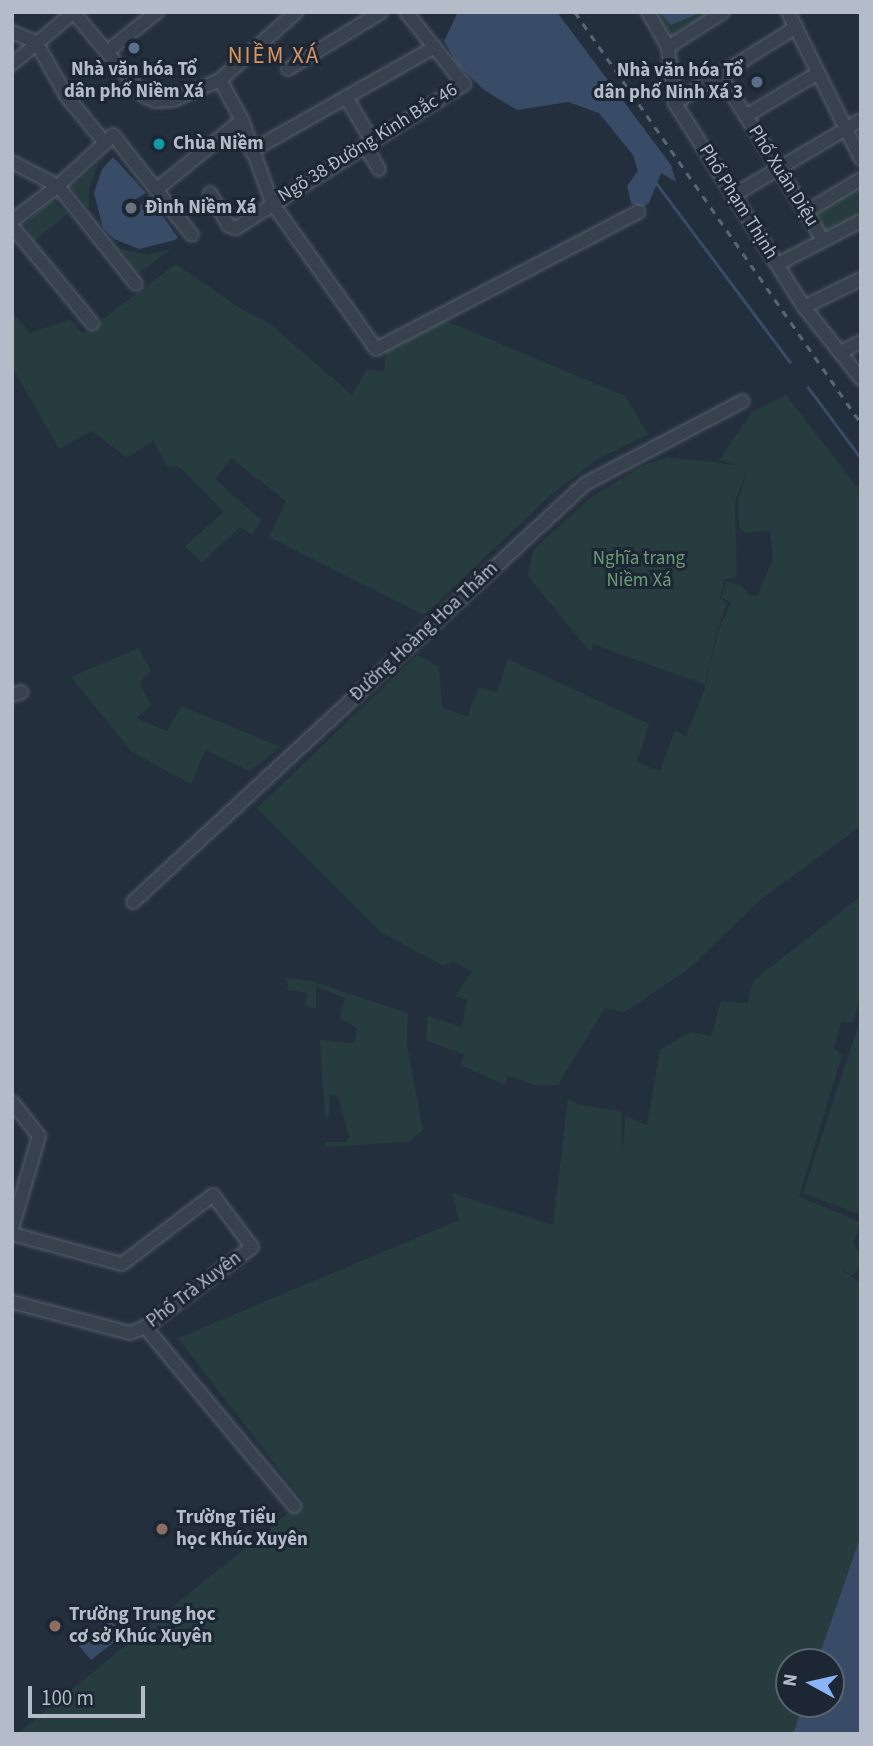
<!DOCTYPE html>
<meta charset="utf-8">
<style>
body{margin:0}
#map{position:relative;width:873px;height:1746px;overflow:hidden;background:#242f3e;font-family:"Source Sans 3",sans-serif}
div>[style]{position:absolute}
[style*='--x']{left:calc(var(--x)*1px);top:calc(var(--y)*1px);width:calc(var(--w)*1px);rotate:calc(var(--a)*1deg)}
.green>*{inset:0;background:#263c3f}
.water>*{inset:0;background:#394c67}
.stream>*{height:2.5px;margin:-1.25px;padding:0 1.25px;transform-origin:1.25px;border-radius:1.25px;background:#394c67}
.roads{filter:drop-shadow(0 0 2px #565f6c) drop-shadow(0 0 2px #565f6c)}
.minor>*{height:12px;margin:-6px;padding:0 6px;transform-origin:6px;border-radius:6px;background:#38414e}
.rail>*{height:2.5px;margin-top:-1.25px;transform-origin:0;background:repeating-linear-gradient(90deg,#5a6575 0 7px,transparent 0 14px)}
.dots>*{width:19px;height:19px;translate:-50% -50%;box-sizing:border-box;border:4px solid #1d2633;border-radius:50%}
span{translate:-50% -50%;white-space:nowrap;text-align:center;line-height:1.15;-webkit-text-stroke:6px #1d2633;paint-order:stroke}
.poi-label{font-size:19px;color:#b4bcc9;font-weight:700}
.right{translate:-100% -50%;text-align:right}
.left{translate:0 -50%;text-align:left}
.street-label{font-size:19px;color:#b4bcc9}
.park-label{font-size:19px;color:#6b9a76}
.quarter-label{font-size:23px;color:#d59563;letter-spacing:2px}
.frame{position:absolute;inset:0;border:14px solid #b4bcc9;pointer-events:none}
.north{position:absolute;left:775px;top:1648px;width:70px;height:70px;box-sizing:border-box;background:#1d2633;border:2px solid #59626f;border-radius:50%;rotate:278deg;font-size:19px;font-weight:700;line-height:28px;text-align:center;color:#b4bcc9}
.north::after{content:'';display:block;margin:auto;width:24px;height:32px;background:#8ab4f8;clip-path:polygon(50% 0,100% 100%,50% 72%,0 100%)}
.scale{position:absolute;left:28px;top:1686px;width:117px;height:32px;box-sizing:border-box;border:4px solid #b4bcc9;border-top:0;padding-left:9px;font-size:21px;line-height:24px;white-space:nowrap;color:#b4bcc9;-webkit-text-stroke:5px #1d2633;paint-order:stroke}
</style>
<div id="map">
<div class="green">
<i style="clip-path:polygon(651px 12px,717px 12px,673px 41px)"></i>
<i style="clip-path:polygon(98px 164px,89px 189px,89px 209px,71px 187px)"></i>
<i style="clip-path:polygon(861px 185px,861px 216px,825px 236px,812px 214px)"></i>
<i style="clip-path:polygon(52px 200px,68px 213px,34px 241px,25px 223px)"></i>
<i style="clip-path:polygon(121px 249px,147px 255px,171px 249px,139px 273px)"></i>
<i style="clip-path:polygon(176px 264px,238px 307px,270px 324px,352px 395px,367px 369px,384px 371px,386px 348px,444px 320px,625px 396px,648px 435px,596px 460px,551px 495px,424px 615px,269px 537px,286px 501px,231px 458px,215px 479px,261px 520px,252px 535px,240px 527px,202px 563px,185px 546px,224px 512px,181px 468px,167px 466px,153px 441px,127px 458px,92px 431px,59px 449px,12px 367px,12px 312px,30px 333px,71px 319px,83px 334px)"></i>
<i style="clip-path:polygon(786px 395px,861px 492px,861px 826px,760px 900px,690px 968px,625px 1012px,605px 1008px,558px 1085px,534px 1085px,508px 1076px,505px 1085px,461px 1065px,464px 1055px,426px 1040px,428px 1016px,462px 1027px,467px 1000px,455px 996px,472px 971px,454px 962px,442px 965px,382px 933px,257px 808px,417px 655px,439px 667px,442px 707px,467px 717px,479px 687px,497px 692px,508px 659px,649px 724px,637px 762px,660px 771px,675px 730px,686px 737px,705px 688px,718px 631px,731px 603px,722px 597px,726px 581px,742px 586px,750px 596px,758px 595px,773px 558px,770px 530px,745px 533px,739px 527px,738px 501px,748px 467px,735px 502px,737px 578px,725px 579px,720px 598px,727px 603px,717px 631px,705px 685px,593px 644px,590px 652px,528px 576px,533px 550px,590px 498px,644px 465px,667px 457px,737px 465px,719px 460px,752px 412px)"></i>
<i style="clip-path:polygon(138px 648px,151px 670px,140px 683px,151px 705px,136px 718px,167px 731px,182px 706px,281px 747px,249px 771px,206px 750px,191px 784px,132px 752px,71px 677px)"></i>
<i style="clip-path:polygon(861px 896px,861px 997px,853px 1022px,841px 1022px,834px 1048px,842px 1055px,799px 1197px,861px 1222px,853px 1244px,861px 1254px,861px 1265px,853px 1276px,840px 1269px,861px 1283px,861px 1535px,817px 1662px,789px 1662px,789px 1704px,803px 1704px,793px 1734px,17px 1734px,303px 1501px,178px 1338px,459px 1220px,452px 1193px,553px 1225px,568px 1098px,579px 1105px,621px 1111px,623px 1152px,625px 1116px,647px 1125px,660px 1050px,691px 1032px,711px 1036px,721px 1001px,747px 1003px,753px 981px)"></i>
<i style="clip-path:polygon(282px 977px,311px 981px,408px 1013px,407px 1045px,423px 1130px,408px 1142px,325px 1147px,325px 1142px,347px 1142px,349px 1136px,337px 1095px,330px 1095px,329px 1117px,325px 1118px,320px 1040px,354px 1043px,357px 1028px,339px 1018px,345px 998px,316px 986px,316px 1008px,305px 1007px,307px 993px,287px 990px,288px 981px)"></i>
<i style="clip-path:polygon(861px 1017px,861px 1215px,803px 1193px)"></i>
</div>
<div class="water">
<i style="clip-path:polygon(458px 12px,557px 12px,671px 165px,676px 182px,661px 173px,649px 203px,642px 208px,631px 203px,627px 186px,638px 171px,633px 155px,599px 113px,568px 102px,517px 110px,484px 90px,457px 64px,444px 41px)"></i>
<i style="clip-path:polygon(702px 12px,671px 25px,661px 14px,662px 12px)"></i>
<i style="clip-path:polygon(113px 157px,146px 193px,123px 207px,131px 216px,149px 196px,178px 238px,175px 240px,139px 249px,114px 239px,103px 228px,94px 193px,102px 169px)"></i>
<i style="clip-path:polygon(861px 1535px,861px 1734px,793px 1734px,803px 1704px,831px 1704px,831px 1662px,817px 1662px)"></i>
<i style="clip-path:polygon(111px 1620px,123px 1635px,91px 1660px,79px 1646px)"></i>
</div>
<div class="stream">
<i style="--x:654;--y:180;--w:227;--a:53.2"></i>
<i style="--x:808;--y:387;--w:89;--a:53.3"></i>
</div>
<div class="roads">
<div class="minor">
<i style="--x:648;--y:12;--w:40;--a:60.3"></i>
<i style="--x:668;--y:47;--w:56;--a:82.9"></i>
<i style="--x:675;--y:103;--w:241;--a:57.7"></i>
<i style="--x:804;--y:307;--w:92;--a:51.6"></i>
<i style="--x:788;--y:12;--w:164;--a:63.6"></i>
<i style="--x:74;--y:13;--w:109;--a:49.9"></i>
<i style="--x:144;--y:96;--w:12;--a:24"></i>
<i style="--x:155;--y:101;--w:18;--a:-3"></i>
<i style="--x:173;--y:100;--w:51;--a:-23.1"></i>
<i style="--x:220;--y:80;--w:102;--a:-41.8"></i>
<i style="--x:12;--y:32;--w:26;--a:23"></i>
<i style="--x:36;--y:42;--w:63;--a:60.6"></i>
<i style="--x:67;--y:97;--w:60;--a:50.4"></i>
<i style="--x:105;--y:143;--w:11;--a:-45"></i>
<i style="--x:113;--y:135;--w:127;--a:51.7"></i>
<i style="--x:668;--y:47;--w:65;--a:-32.5"></i>
<i style="--x:108;--y:51;--w:63;--a:-38.5"></i>
<i style="--x:12;--y:64;--w:81;--a:-40"></i>
<i style="--x:288;--y:69;--w:109;--a:-31.5"></i>
<i style="--x:721;--y:76;--w:193;--a:58.1"></i>
<i style="--x:220;--y:80;--w:46;--a:61.2"></i>
<i style="--x:242;--y:120;--w:88;--a:70.1"></i>
<i style="--x:272;--y:203;--w:179;--a:54.5"></i>
<i style="--x:376;--y:349;--w:296;--a:-27.6"></i>
<i style="--x:346;--y:97;--w:51;--a:59.4"></i>
<i style="--x:675;--y:103;--w:143;--a:-32.1"></i>
<i style="--x:746;--y:116;--w:84;--a:-30.8"></i>
<i style="--x:365;--y:146;--w:27;--a:59"></i>
<i style="--x:251;--y:151;--w:211;--a:-29.5"></i>
<i style="--x:12;--y:162;--w:52;--a:27.6"></i>
<i style="--x:58;--y:186;--w:64;--a:-42.5"></i>
<i style="--x:157;--y:189;--w:109;--a:-39.1"></i>
<i style="--x:210;--y:193;--w:38;--a:60"></i>
<i style="--x:229;--y:226;--w:7;--a:16"></i>
<i style="--x:236;--y:228;--w:270;--a:-32.3"></i>
<i style="--x:464;--y:84;--w:92;--a:-128.9"></i>
<i style="--x:734;--y:195;--w:147;--a:-30.6"></i>
<i style="--x:806;--y:212;--w:64;--a:-31"></i>
<i style="--x:12;--y:221;--w:58;--a:-37.3"></i>
<i style="--x:58;--y:186;--w:125;--a:51.5"></i>
<i style="--x:12;--y:226;--w:126;--a:50.5"></i>
<i style="--x:778;--y:264;--w:93;--a:-27.4"></i>
<i style="--x:804;--y:307;--w:64;--a:-26.2"></i>
<i style="--x:841;--y:352;--w:22;--a:-27"></i>
<i style="--x:12;--y:695;--w:10;--a:-17"></i>
<i style="--x:133;--y:902;--w:616;--a:-42.76"></i>
<i style="--x:585;--y:484;--w:178;--a:-27.7"></i>
<i style="--x:12;--y:1102;--w:43;--a:51.5"></i>
<i style="--x:39;--y:1136;--w:97;--a:106.2"></i>
<i style="--x:12;--y:1234;--w:114;--a:15.3"></i>
<i style="--x:122;--y:1264;--w:114;--a:-37.2"></i>
<i style="--x:213;--y:1195;--w:65;--a:53.1"></i>
<i style="--x:252;--y:1247;--w:134;--a:143.2"></i>
<i style="--x:145;--y:1327;--w:16;--a:158"></i>
<i style="--x:130;--y:1333;--w:122;--a:-165.3"></i>
<i style="--x:145;--y:1327;--w:233;--a:50.2"></i>
</div>
</div>
<div class="rail">
<i style="--x:575;--y:12;--w:501;--a:55.17"></i>
</div>
<div class="dots">
<i style="left:134px;top:48px;background:#5c6f8a"></i>
<i style="left:757px;top:82px;background:#5c6f8a"></i>
<i style="left:159px;top:144px;background:#0f9aa8"></i>
<i style="left:131px;top:208px;background:#6b7280"></i>
<i style="left:162px;top:1529px;background:#8d6e63"></i>
<i style="left:55px;top:1626px;background:#8d6e63"></i>
</div>
<div class="poi-label">
<span style="left:134px;top:81px">Nhà văn hóa Tổ<br>dân phố Niềm Xá</span>
<span class="right" style="left:743px;top:82px">Nhà văn hóa Tổ<br>dân phố Ninh Xá 3</span>
<span class="left" style="left:173px;top:144px">Chùa Niềm</span>
<span class="left" style="left:145px;top:208px">Đình Niềm Xá</span>
<span class="left" style="left:176px;top:1529px">Trường Tiểu<br>học Khúc Xuyên</span>
<span class="left" style="left:69px;top:1626px">Trường Trung học<br>cơ sở Khúc Xuyên</span>
</div>
<div class="street-label">
<span style="left:368px;top:143px;rotate:-32deg">Ngõ 38 Đường Kinh Bắc 46</span>
<span style="left:783px;top:176px;rotate:58deg">Phố Xuân Diệu</span>
<span style="left:738px;top:202px;rotate:58deg">Phố Phạm Thịnh</span>
<span style="left:424px;top:632px;rotate:-43deg">Đường Hoàng Hoa Thám</span>
<span style="left:194px;top:1290px;rotate:-37deg">Phố Trà Xuyên</span>
</div>
<div class="park-label">
<span style="left:639px;top:570px">Nghĩa trang<br>Niềm Xá</span>
</div>
<div class="quarter-label">
<span style="left:274px;top:56px">NIỀM XÁ</span>
</div>
<div class="frame"></div>
<div class="north">N</div>
<div class="scale">100 m</div>
</div>
